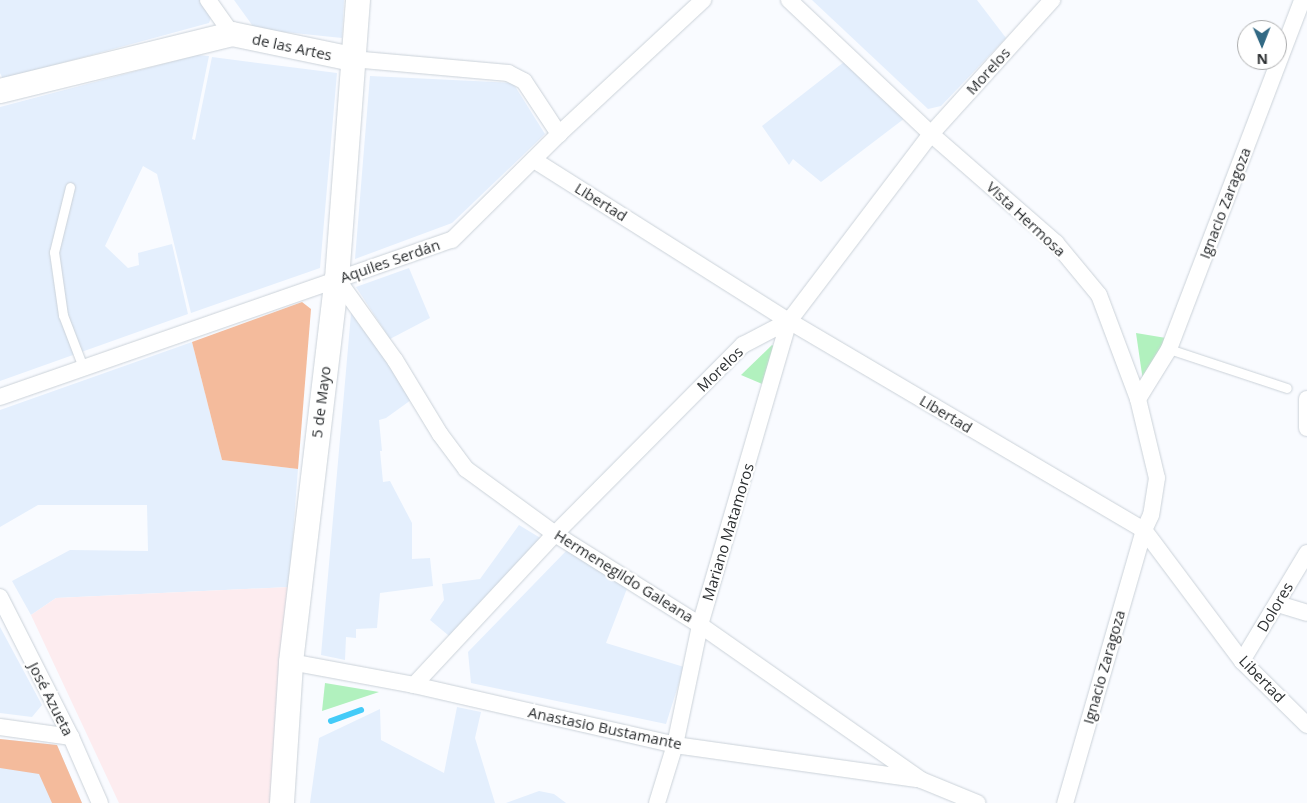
<!DOCTYPE html>
<meta charset="utf-8">
<style>
body{margin:0}
#map{position:relative;width:1307px;height:803px;overflow:hidden;background:#f9fbff;font-family:"Open Sans",sans-serif}
div>[style]{position:absolute}
[style*='--x']{left:calc(var(--x)*1px);top:calc(var(--y)*1px);width:calc(var(--w)*1px);rotate:calc(var(--a)*1deg)}
.built>*{inset:0;background:#e4effd}
.education>*{inset:0;background:#fdecef}
.green>*{inset:0;background:#b1f1be}
.stream>*{height:6px;margin:-3px;padding:0 3px;transform-origin:3px;border-radius:3px;background:#44cbf8}
.building>*{inset:0;background:#f4bb9c}
.roads{filter:drop-shadow(0 0 1px #cbd2d9) drop-shadow(0 0 1px #cbd2d9)}
.lane>*{height:9px;margin:-4.5px;padding:0 4.5px;transform-origin:4.5px;border-radius:4.5px;background:#fff}
.street>*{height:16px;margin:-8px;padding:0 8px;transform-origin:8px;border-radius:8px;background:#fff}
.secondary>*{height:24px;margin:-12px;padding:0 12px;transform-origin:12px;border-radius:12px;background:#fff}
span{translate:-50% -50%;white-space:nowrap;text-align:center;line-height:1.15;-webkit-text-stroke:4.5px #fff;paint-order:stroke}
.street-label{font-size:15px;color:#2c2f31}
.north{position:absolute;left:1237px;top:20px;width:50px;height:50px;box-sizing:border-box;background:#fff;border:1px solid #abacad;border-radius:50%;rotate:179deg;font-size:14px;font-weight:700;line-height:20px;text-align:center;color:#2c2f31}
.north::after{content:'';display:block;margin:auto;width:18px;height:22px;background:#326984;clip-path:polygon(50% 0,100% 100%,50% 72%,0 100%)}
</style>
<div id="map">
<div class="built">
<i style="clip-path:polygon(0 0,204px 0,213px 12px,209px 23px,3px 79px,0 73px)"></i>
<i style="clip-path:polygon(234px 0,344px 0,342px 38px,255px 29px)"></i>
<i style="clip-path:polygon(812px 0,977px 0,1006px 38px,941px 106px,928px 109px)"></i>
<i style="clip-path:polygon(197px 55px,209px 56px,192px 139px,195px 140px,212px 57px,337px 73px,320px 268px,191px 313px,157px 174px,143px 166px,105px 246px,128px 268px,139px 265px,138px 253px,172px 244px,188px 314px,0 381px,0 107px)"></i>
<i style="clip-path:polygon(844px 62px,905px 118px,821px 182px,793px 159px,789px 165px,762px 126px)"></i>
<i style="clip-path:polygon(370px 76px,513px 83px,545px 134px,452px 223px,355px 259px)"></i>
<i style="clip-path:polygon(409px 268px,430px 318px,390px 339px,356px 287px)"></i>
<i style="clip-path:polygon(355px 313px,391px 365px,411px 400px,386px 418px,379px 420px,382px 451px,380px 451px,383px 482px,390px 481px,412px 523px,412px 559px,430px 558px,433px 586px,380px 593px,377px 628px,356px 629px,356px 638px,346px 637px,345px 660px,321px 655px,351px 314px)"></i>
<i style="clip-path:polygon(192px 342px,222px 460px,298px 469px,289px 587px,56px 598px,31px 615px,12px 581px,70px 550px,148px 551px,147px 505px,38px 505px,0 527px,0 410px)"></i>
<i style="clip-path:polygon(519px 525px,547px 542px,454px 640px,430px 620px,444px 600px,442px 584px,480px 579px)"></i>
<i style="clip-path:polygon(567px 550px,628px 586px,606px 643px,684px 667px,666px 724px,471px 683px,468px 652px)"></i>
<i style="clip-path:polygon(0 627px,42px 705px,32px 717px,0 713px)"></i>
<i style="clip-path:polygon(457px 707px,481px 712px,475px 738px,495px 803px,310px 803px,319px 738px,380px 709px,381px 740px,444px 773px)"></i>
<i style="clip-path:polygon(0 739px,57px 745px,82px 803px,0 803px)"></i>
<i style="clip-path:polygon(539px 791px,554px 794px,566px 803px,506px 803px)"></i>
</div>
<div class="education">
<i style="clip-path:polygon(289px 587px,273px 803px,119px 803px,31px 615px,56px 598px)"></i>
</div>
<div class="green">
<i style="clip-path:polygon(1136px 333px,1166px 338px,1143px 381px)"></i>
<i style="clip-path:polygon(772px 345px,779px 349px,767px 386px,741px 375px)"></i>
<i style="clip-path:polygon(325px 683px,379px 692px,322px 711px)"></i>
</div>
<div class="stream">
<i style="--x:331;--y:721;--w:32;--a:-20"></i>
</div>
<div class="building">
<i style="clip-path:polygon(302px 302px,311px 309px,298px 469px,222px 460px,192px 342px)"></i>
<i style="clip-path:polygon(0 739px,57px 745px,82px 803px,52px 803px,39px 774px,0 768px)"></i>
</div>
<div class="roads">
<div class="lane">
<i style="--x:70;--y:187;--w:67;--a:103.8"></i>
<i style="--x:54;--y:252;--w:64;--a:81.9"></i>
<i style="--x:63;--y:315;--w:56;--a:69"></i>
<i style="--x:1169;--y:349;--w:124;--a:18.3"></i>
</div>
<div class="street">
<i style="--x:208;--y:0;--w:42;--a:54.8"></i>
<i style="--x:789;--y:0;--w:195;--a:43.3"></i>
<i style="--x:931;--y:134;--w:166;--a:41.1"></i>
<i style="--x:1056;--y:243;--w:67;--a:50.4"></i>
<i style="--x:1099;--y:295;--w:111;--a:69.4"></i>
<i style="--x:1138;--y:399;--w:81;--a:76.5"></i>
<i style="--x:1157;--y:478;--w:37;--a:99"></i>
<i style="--x:1151;--y:515;--w:17;--a:115"></i>
<i style="--x:1144;--y:530;--w:284;--a:106.1"></i>
<i style="--x:352;--y:59;--w:157;--a:5.1"></i>
<i style="--x:508;--y:73;--w:18;--a:27"></i>
<i style="--x:524;--y:81;--w:64;--a:56.6"></i>
<i style="--x:534;--y:160;--w:302;--a:32.3"></i>
<i style="--x:789;--y:321;--w:412;--a:30.5"></i>
<i style="--x:1144;--y:530;--w:164;--a:53.2"></i>
<i style="--x:1242;--y:661;--w:91;--a:44.6"></i>
<i style="--x:337;--y:279;--w:100;--a:54.4"></i>
<i style="--x:395;--y:360;--w:87;--a:58.7"></i>
<i style="--x:440;--y:434;--w:44;--a:53.4"></i>
<i style="--x:466;--y:469;--w:110;--a:36.1"></i>
<i style="--x:555;--y:534;--w:171;--a:32.1"></i>
<i style="--x:700;--y:625;--w:270;--a:35"></i>
<i style="--x:921;--y:780;--w:61;--a:22.3"></i>
<i style="--x:0;--y:397;--w:478;--a:-19.2"></i>
<i style="--x:452;--y:240;--w:151;--a:-44.7"></i>
<i style="--x:559;--y:134;--w:197;--a:-42.9"></i>
<i style="--x:1138;--y:399;--w:59;--a:-58.2"></i>
<i style="--x:1169;--y:349;--w:370;--a:-69.1"></i>
<i style="--x:1307;--y:399;--w:29;--a:90"></i>
<i style="--x:0;--y:597;--w:157;--a:63.1"></i>
<i style="--x:71;--y:737;--w:72;--a:66.3"></i>
<i style="--x:1278;--y:604;--w:30;--a:17"></i>
<i style="--x:1242;--y:661;--w:126;--a:-59"></i>
<i style="--x:291;--y:662;--w:125;--a:10.6"></i>
<i style="--x:414;--y:685;--w:268;--a:12.9"></i>
<i style="--x:675;--y:745;--w:244;--a:8"></i>
<i style="--x:414;--y:685;--w:207;--a:-47"></i>
<i style="--x:555;--y:534;--w:267;--a:-45.2"></i>
<i style="--x:743;--y:345;--w:52;--a:-27.6"></i>
<i style="--x:789;--y:321;--w:235;--a:-52.8"></i>
<i style="--x:931;--y:134;--w:181;--a:-47.9"></i>
<i style="--x:0;--y:727;--w:72;--a:8"></i>
<i style="--x:657;--y:803;--w:61;--a:-72.8"></i>
<i style="--x:675;--y:745;--w:123;--a:-78.2"></i>
<i style="--x:700;--y:625;--w:317;--a:-73.7"></i>
</div>
<div class="secondary">
<i style="--x:0;--y:91;--w:239;--a:-13.8"></i>
<i style="--x:232;--y:34;--w:123;--a:11.8"></i>
<i style="--x:282;--y:803;--w:141;--a:-86.3"></i>
<i style="--x:291;--y:662;--w:386;--a:-83.2"></i>
<i style="--x:337;--y:279;--w:280;--a:-85.7"></i>
</div>
</div>
<div class="street-label">
<span style="left:292px;top:47px;rotate:12deg">de las Artes</span>
<span style="left:988px;top:71px;rotate:-48deg">Morelos</span>
<span style="left:601px;top:202px;rotate:32deg">Libertad</span>
<span style="left:1225px;top:203px;rotate:-69deg">Ignacio Zaragoza</span>
<span style="left:1026px;top:219px;rotate:43deg">Vista Hermosa</span>
<span style="left:390px;top:261px;rotate:-19deg">Aquiles Serdán</span>
<span style="left:720px;top:369px;rotate:-44deg">Morelos</span>
<span style="left:321px;top:402px;rotate:-83deg">5 de Mayo</span>
<span style="left:946px;top:414px;rotate:31deg">Libertad</span>
<span style="left:728px;top:532px;rotate:-73deg">Mariano Matamoros</span>
<span style="left:624px;top:576px;rotate:32deg">Hermenegildo Galeana</span>
<span style="left:1275px;top:607px;rotate:-59deg">Dolores</span>
<span style="left:1104px;top:667px;rotate:-74deg">Ignacio Zaragoza</span>
<span style="left:1262px;top:679px;rotate:46deg">Libertad</span>
<span style="left:51px;top:699px;rotate:63deg">José Azueta</span>
<span style="left:605px;top:728px;rotate:12deg">Anastasio Bustamante</span>
</div>
<div class="north">N</div>
</div>
